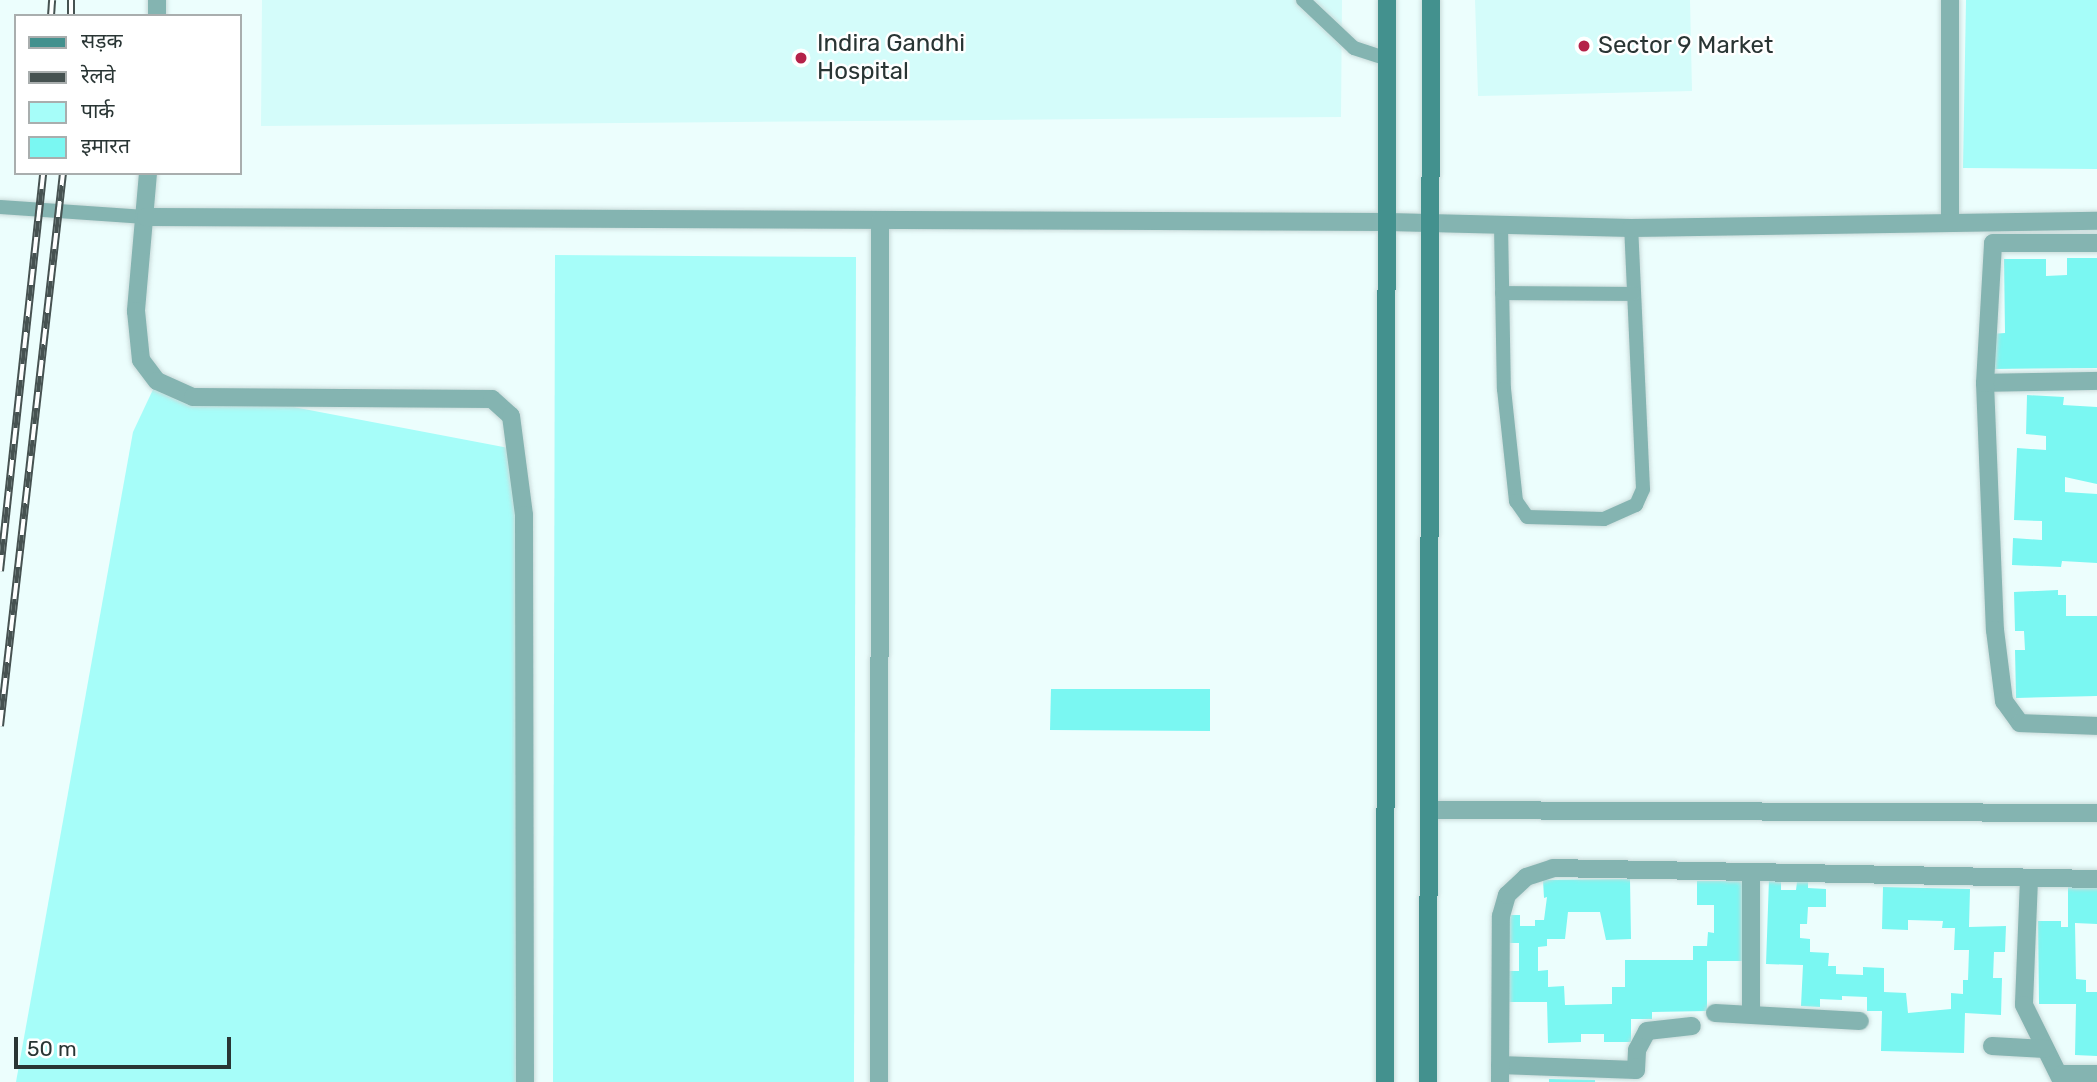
<!DOCTYPE html>
<meta charset="utf-8">
<style>
body{margin:0}
#map{position:relative;width:2097px;height:1082px;overflow:hidden;background:#ecfefd;font-family:Rubik,"Noto Sans Devanagari",sans-serif}
div>[style]{position:absolute}
[style*='--x']{left:calc(var(--x)*1px);top:calc(var(--y)*1px);width:calc(var(--w)*1px);rotate:calc(var(--a)*1deg)}
.built>*{inset:0;background:#d4fcfa}
.green>*{inset:0;background:#a6fdf9}
.building>*{inset:0;background:#7af7f2}
.roads{filter:drop-shadow(0 0 2px #c9dad9) drop-shadow(0 0 2px #c9dad9)}
.lane>*{height:14px;margin:-7px;padding:0 7px;transform-origin:7px;border-radius:7px;background:#84b4b1}
.street>*{height:18px;margin:-9px;padding:0 9px;transform-origin:9px;border-radius:9px;background:#84b4b1}
.secondary>*{height:18px;margin:-9px;padding:0 9px;transform-origin:9px;border-radius:9px;background:#43918e}
.rail>*{height:8px;margin-top:-4px;transform-origin:0;background:repeating-linear-gradient(90deg,#fff 0 16px,#465251 0 32px);box-sizing:border-box;border-block:2px solid #465251}
.dots>*{width:19px;height:19px;translate:-50% -50%;box-sizing:border-box;border:4px solid #fff;border-radius:50%}
span{translate:-50% -50%;white-space:nowrap;text-align:center;line-height:1.15;-webkit-text-stroke:5px #fff;paint-order:stroke}
.poi-label{font-size:24px;color:#293534}
.left{translate:0 -50%;text-align:left}
.legend{position:absolute;left:14px;top:14px;width:228px;height:161px;box-sizing:border-box;background:#fff;border:2px solid #a9aeae;margin:0;padding:9px 12px;list-style:none;font-size:21px;color:#293534}
.legend li{display:flex;align-items:center;gap:14px;height:35px}
.legend b{width:35px;border:2px solid #a9aeae}
.scale{position:absolute;left:14px;top:1037px;width:217px;height:32px;box-sizing:border-box;border:4px solid #293534;border-top:0;padding-left:9px;font-size:21px;line-height:24px;white-space:nowrap;color:#293534;-webkit-text-stroke:5px #fff;paint-order:stroke}
</style>
<div id="map">
<div class="built">
<i style="clip-path:polygon(262px 0,1342px 0,1341px 117px,261px 126px)"></i>
<i style="clip-path:polygon(1475px 0,1690px 0,1692px 91px,1478px 96px)"></i>
</div>
<div class="green">
<i style="clip-path:polygon(1966px 0,2097px 0,2097px 169px,1963px 168px)"></i>
<i style="clip-path:polygon(555px 255px,856px 257px,854px 1082px,553px 1082px)"></i>
<i style="clip-path:polygon(157px 381px,519px 450px,525px 1082px,16px 1082px,133px 432px)"></i>
</div>
<div class="building">
<i style="clip-path:polygon(2067px 258px,2097px 258px,2097px 368px,1992px 369px,1991px 334px,2005px 333px,2004px 259px,2046px 259px,2046px 276px,2067px 275px)"></i>
<i style="clip-path:polygon(2027px 395px,2064px 397px,2063px 405px,2097px 407px,2097px 484px,2065px 477px,2065px 492px,2097px 494px,2097px 563px,2062px 561px,2061px 567px,2012px 565px,2013px 538px,2042px 540px,2042px 521px,2014px 520px,2017px 448px,2046px 450px,2046px 436px,2026px 434px)"></i>
<i style="clip-path:polygon(2058px 590px,2058px 595px,2066px 595px,2066px 616px,2097px 616px,2097px 696px,2016px 698px,2015px 650px,2025px 650px,2024px 631px,2015px 631px,2014px 592px)"></i>
<i style="clip-path:polygon(1051px 689px,1210px 689px,1210px 731px,1050px 730px)"></i>
<i style="clip-path:polygon(1630px 879px,1631px 939px,1606px 940px,1600px 912px,1568px 912px,1565px 939px,1547px 939px,1547px 946px,1538px 947px,1538px 971px,1548px 970px,1548px 987px,1564px 986px,1565px 1005px,1612px 1004px,1612px 987px,1625px 987px,1625px 960px,1693px 960px,1693px 946px,1707px 946px,1708px 932px,1714px 933px,1714px 905px,1697px 905px,1697px 881px,1748px 881px,1749px 961px,1707px 961px,1707px 1011px,1652px 1012px,1652px 1019px,1631px 1019px,1631px 1042px,1604px 1042px,1604px 1034px,1581px 1034px,1581px 1042px,1548px 1043px,1547px 1002px,1507px 1002px,1507px 971px,1519px 971px,1519px 943px,1507px 943px,1507px 915px,1520px 915px,1520px 926px,1535px 926px,1535px 920px,1544px 920px,1547px 897px,1544px 898px,1543px 880px)"></i>
<i style="clip-path:polygon(1769px 879px,1781px 880px,1781px 890px,1796px 890px,1797px 882px,1808px 882px,1808px 888px,1826px 889px,1826px 907px,1808px 907px,1807px 924px,1800px 924px,1800px 938px,1810px 939px,1810px 952px,1829px 953px,1828px 966px,1836px 966px,1836px 974px,1863px 975px,1863px 967px,1884px 968px,1884px 992px,1906px 993px,1908px 1013px,1951px 1009px,1951px 993px,1963px 994px,1963px 980px,1968px 980px,1969px 950px,1954px 950px,1955px 928px,1942px 928px,1943px 921px,1908px 920px,1908px 930px,1882px 929px,1883px 887px,1970px 889px,1969px 927px,2006px 926px,2005px 952px,1994px 952px,1993px 978px,2002px 978px,2001px 1015px,1965px 1013px,1964px 1053px,1881px 1051px,1882px 1011px,1867px 1011px,1867px 997px,1842px 996px,1842px 1000px,1820px 999px,1820px 1007px,1801px 1006px,1803px 965px,1766px 964px)"></i>
<i style="clip-path:polygon(2068px 886px,2097px 887px,2097px 924px,2075px 923px,2076px 979px,2086px 980px,2086px 992px,2097px 992px,2097px 1056px,2075px 1055px,2076px 1004px,2039px 1004px,2038px 921px,2061px 921px,2061px 927px,2068px 927px)"></i>
<i style="clip-path:polygon(1549px 1079px,1595px 1080px,1595px 1082px,1549px 1082px)"></i>
</div>
<div class="roads">
<div class="lane">
<i style="--x:1303;--y:0;--w:70;--a:43.3"></i>
<i style="--x:1354;--y:48;--w:35;--a:18"></i>
<i style="--x:0;--y:207;--w:146;--a:3.9"></i>
<i style="--x:1501;--y:225;--w:164;--a:89"></i>
<i style="--x:1504;--y:389;--w:113;--a:83.9"></i>
<i style="--x:1516;--y:501;--w:19;--a:55"></i>
<i style="--x:1527;--y:517;--w:77;--a:1.5"></i>
<i style="--x:1604;--y:519;--w:35;--a:-24"></i>
<i style="--x:1636;--y:505;--w:17;--a:-66"></i>
<i style="--x:1643;--y:489;--w:261;--a:-92.6"></i>
<i style="--x:1502;--y:293;--w:132;--a:0.4"></i>
</div>
<div class="street">
<i style="--x:1950;--y:0;--w:223;--a:90"></i>
<i style="--x:157;--y:16;--w:16;--a:-90"></i>
<i style="--x:148;--y:173;--w:139;--a:95"></i>
<i style="--x:136;--y:311;--w:49;--a:84.2"></i>
<i style="--x:141;--y:360;--w:26;--a:53"></i>
<i style="--x:157;--y:381;--w:39;--a:24"></i>
<i style="--x:193;--y:397;--w:299;--a:0.4"></i>
<i style="--x:492;--y:399;--w:25;--a:42"></i>
<i style="--x:511;--y:416;--w:100;--a:82.5"></i>
<i style="--x:524;--y:515;--w:567;--a:89.9"></i>
<i style="--x:146;--y:217;--w:1242;--a:0.23"></i>
<i style="--x:1388;--y:222;--w:243;--a:1.4"></i>
<i style="--x:1631;--y:228;--w:466;--a:-0.9"></i>
<i style="--x:2097;--y:381;--w:112;--a:179"></i>
<i style="--x:1985;--y:383;--w:247;--a:87.7"></i>
<i style="--x:1995;--y:630;--w:72;--a:82.8"></i>
<i style="--x:2004;--y:701;--w:27;--a:54"></i>
<i style="--x:2020;--y:723;--w:77;--a:2.2"></i>
<i style="--x:1985;--y:383;--w:140;--a:-86.7"></i>
<i style="--x:1993;--y:243;--w:104;--a:0"></i>
<i style="--x:1429;--y:810;--w:668;--a:0.26"></i>
<i style="--x:2029;--y:879;--w:126;--a:92.3"></i>
<i style="--x:2024;--y:1005;--w:86;--a:63.7"></i>
<i style="--x:1715;--y:1013;--w:145;--a:3.2"></i>
<i style="--x:1751;--y:1014;--w:142;--a:-90"></i>
<i style="--x:1992;--y:1046;--w:53;--a:3.2"></i>
<i style="--x:1500;--y:1065;--w:136;--a:2.1"></i>
<i style="--x:1636;--y:1070;--w:20;--a:-87"></i>
<i style="--x:1637;--y:1050;--w:21;--a:-62"></i>
<i style="--x:1647;--y:1031;--w:45;--a:-6.3"></i>
<i style="--x:2062;--y:1074;--w:35;--a:0"></i>
<i style="--x:879;--y:1082;--w:862;--a:-89.93"></i>
<i style="--x:1500;--y:1082;--w:166;--a:-89.7"></i>
<i style="--x:1501;--y:916;--w:22;--a:-74"></i>
<i style="--x:1507;--y:895;--w:26;--a:-43"></i>
<i style="--x:1526;--y:877;--w:28;--a:-18"></i>
<i style="--x:1553;--y:868;--w:544;--a:1.16"></i>
</div>
<div class="secondary">
<i style="--x:1385;--y:1082;--w:1082;--a:-89.89"></i>
<i style="--x:1428;--y:1082;--w:1082;--a:-89.84"></i>
</div>
</div>
<div class="rail">
<i style="--x:51;--y:16;--w:16;--a:-86"></i>
<i style="--x:71;--y:16;--w:16;--a:-90"></i>
<i style="--x:0;--y:571;--w:400;--a:-83.8"></i>
<i style="--x:0;--y:726;--w:557;--a:-83.5"></i>
</div>
<div class="dots">
<i style="left:1584px;top:46px;background:#b42249"></i>
<i style="left:801px;top:58px;background:#b42249"></i>
</div>
<div class="poi-label">
<span class="left" style="left:817px;top:58px">Indira Gandhi<br>Hospital</span>
<span class="left" style="left:1598px;top:46px">Sector 9 Market</span>
</div>
<ul class="legend">
<li><b style="height:9px;background:#43918e"></b>सड़क</li>
<li><b style="height:9px;background:#465251"></b>रेलवे</li>
<li><b style="height:19px;background:#a6fdf9"></b>पार्क</li>
<li><b style="height:19px;background:#7af7f2"></b>इमारत</li>
</ul>
<div class="scale">50 m</div>
</div>
